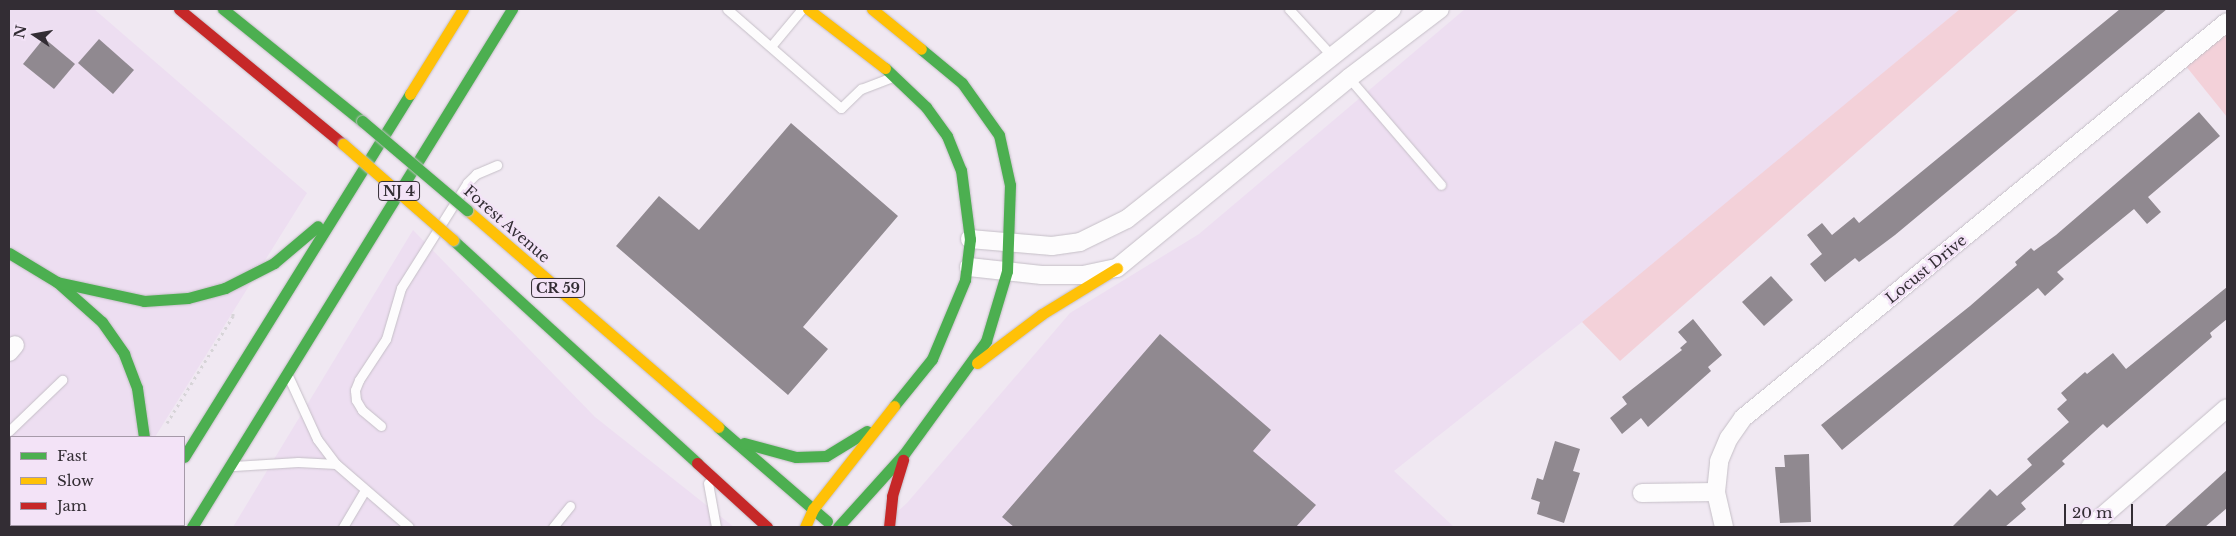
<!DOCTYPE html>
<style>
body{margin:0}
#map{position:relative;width:2236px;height:536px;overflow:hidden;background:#f0e8f2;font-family:"Libre Baskerville",serif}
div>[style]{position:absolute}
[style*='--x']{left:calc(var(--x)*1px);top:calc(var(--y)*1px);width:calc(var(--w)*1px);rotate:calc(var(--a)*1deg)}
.built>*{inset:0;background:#eddef1}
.green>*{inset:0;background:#f3d1d9}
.building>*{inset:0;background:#908990}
.path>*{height:3px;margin-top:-1.5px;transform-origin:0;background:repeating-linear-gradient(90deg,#d7d4d8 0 2.5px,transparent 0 6.5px)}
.roads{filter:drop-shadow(0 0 1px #c5bfc7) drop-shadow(0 0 1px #c5bfc7)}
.lane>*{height:9px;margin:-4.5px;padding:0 4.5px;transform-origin:4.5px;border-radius:4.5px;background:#fdfcfd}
.street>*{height:18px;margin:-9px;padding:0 9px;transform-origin:9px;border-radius:9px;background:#fdfcfd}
.fast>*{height:11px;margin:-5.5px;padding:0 5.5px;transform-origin:5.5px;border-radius:5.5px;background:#4caf50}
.slow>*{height:11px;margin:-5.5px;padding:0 5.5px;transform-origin:5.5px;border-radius:5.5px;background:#ffc107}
.jam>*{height:11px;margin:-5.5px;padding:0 5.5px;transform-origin:5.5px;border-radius:5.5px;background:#c62828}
.bridges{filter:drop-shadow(0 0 1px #c5bfc7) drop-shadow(0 0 1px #c5bfc7)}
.fast-bridge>*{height:11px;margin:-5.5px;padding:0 5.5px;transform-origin:5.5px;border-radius:5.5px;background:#4caf50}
.slow-bridge>*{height:11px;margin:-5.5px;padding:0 5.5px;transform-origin:5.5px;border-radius:5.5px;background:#ffc107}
span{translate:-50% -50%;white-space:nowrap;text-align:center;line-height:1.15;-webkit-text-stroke:5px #f3e3f7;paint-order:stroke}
.shield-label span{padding:1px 4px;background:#f3e3f7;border:1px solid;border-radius:4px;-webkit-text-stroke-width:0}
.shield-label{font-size:14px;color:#332d34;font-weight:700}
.street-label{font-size:15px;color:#332d34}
.frame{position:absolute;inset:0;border:10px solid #332d34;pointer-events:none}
.legend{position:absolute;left:10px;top:436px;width:175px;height:90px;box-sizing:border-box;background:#f3e3f7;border:1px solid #a69aa9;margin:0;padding:6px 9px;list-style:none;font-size:15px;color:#332d34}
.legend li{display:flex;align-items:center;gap:10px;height:25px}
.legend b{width:25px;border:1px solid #a69aa9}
.north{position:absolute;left:10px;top:10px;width:50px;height:50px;-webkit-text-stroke:4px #f3e3f7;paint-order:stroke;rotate:282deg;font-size:14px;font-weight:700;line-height:20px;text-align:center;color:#332d34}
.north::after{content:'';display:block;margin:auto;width:18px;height:22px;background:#332d34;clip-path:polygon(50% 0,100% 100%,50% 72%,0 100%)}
.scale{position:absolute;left:2064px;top:504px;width:69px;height:22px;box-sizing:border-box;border:2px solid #332d34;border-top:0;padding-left:6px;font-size:15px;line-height:18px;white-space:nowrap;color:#332d34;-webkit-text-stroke:4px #f3e3f7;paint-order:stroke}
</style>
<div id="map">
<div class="built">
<i style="clip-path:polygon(9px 9px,94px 9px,307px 193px,155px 437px,11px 437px,11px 525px,100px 525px,99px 527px,9px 527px)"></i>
<i style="clip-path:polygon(1465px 9px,1960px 9px,1649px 269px,1394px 471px,1454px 527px,880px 527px,907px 503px,1070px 313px,1199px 234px)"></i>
<i style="clip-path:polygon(413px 230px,595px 417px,734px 527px,233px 527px)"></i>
</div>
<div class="green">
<i style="clip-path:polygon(1960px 9px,2019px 9px,1620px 361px,1582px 322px)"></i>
<i style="clip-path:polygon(2227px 22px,2227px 117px,2181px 60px)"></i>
</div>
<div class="building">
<i style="clip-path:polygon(2120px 9px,2167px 9px,1895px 235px,1859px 262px,1855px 258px,1825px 282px,1810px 264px,1822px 254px,1807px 235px,1822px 223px,1832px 235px,1854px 217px,1859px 223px)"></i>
<i style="clip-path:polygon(44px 38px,75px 64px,54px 89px,23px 64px)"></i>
<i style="clip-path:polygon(99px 39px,134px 70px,113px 94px,78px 63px)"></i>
<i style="clip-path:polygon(2199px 112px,2220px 136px,2148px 197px,2161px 212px,2147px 224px,2134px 209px,2057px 272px,2064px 279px,2045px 296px,2038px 288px,1842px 450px,1821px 425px,1970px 306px,2017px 265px,2015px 262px,2031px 248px,2034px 251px,2056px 235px)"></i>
<i style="clip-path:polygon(791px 123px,898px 216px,803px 327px,828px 349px,788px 395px,616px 246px,659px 196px,699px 230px)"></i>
<i style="clip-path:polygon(1771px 276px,1793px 300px,1764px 326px,1742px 302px)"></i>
<i style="clip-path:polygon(2227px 287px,2227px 319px,2210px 333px,2212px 337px,2107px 428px,2103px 424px,2062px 461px,2065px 464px,2021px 503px,2026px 509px,2005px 527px,1952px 527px,1990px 489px,1997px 496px,2032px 465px,2027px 459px,2069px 422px,2057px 409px,2067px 400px,2061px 393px,2085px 372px,2087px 374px,2113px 353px,2126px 369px)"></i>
<i style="clip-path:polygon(1693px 319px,1722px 355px,1708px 367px,1711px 371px,1648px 427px,1641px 418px,1622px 434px,1610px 418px,1627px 404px,1622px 397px,1682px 350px,1680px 348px,1687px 342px,1678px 332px)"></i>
<i style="clip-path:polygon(1160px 334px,1271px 430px,1253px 451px,1316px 505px,1296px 527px,1014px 527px,1002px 517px)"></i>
<i style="clip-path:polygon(1555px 441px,1580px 449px,1573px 471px,1580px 473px,1564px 523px,1537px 514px,1540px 502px,1531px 499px,1537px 478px,1543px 480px)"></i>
<i style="clip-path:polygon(1809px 454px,1811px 522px,1780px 523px,1775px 467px,1785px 467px,1784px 455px)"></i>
<i style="clip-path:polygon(2227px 470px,2227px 508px,2205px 527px,2164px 527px)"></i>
</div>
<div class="path">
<i style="--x:167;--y:423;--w:126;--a:-58.3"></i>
<i style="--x:233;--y:316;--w:6;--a:-90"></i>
</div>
<div class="roads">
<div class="lane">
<i style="--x:727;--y:9;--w:151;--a:41"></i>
<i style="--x:841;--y:108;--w:28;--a:-44"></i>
<i style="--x:861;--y:89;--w:30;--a:-21"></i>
<i style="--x:1289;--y:9;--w:62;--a:47.6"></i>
<i style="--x:772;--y:45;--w:47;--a:-50.2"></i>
<i style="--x:1349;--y:78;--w:141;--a:49.3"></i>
<i style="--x:289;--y:378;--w:67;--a:65.3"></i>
<i style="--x:317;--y:439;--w:31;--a:53"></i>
<i style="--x:336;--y:464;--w:96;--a:40.8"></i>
<i style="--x:381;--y:426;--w:25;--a:-140"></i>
<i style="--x:362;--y:410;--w:12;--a:-121"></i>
<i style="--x:356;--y:400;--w:10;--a:-96"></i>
<i style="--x:355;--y:390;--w:11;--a:-68"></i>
<i style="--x:359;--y:380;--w:49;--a:-56.6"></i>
<i style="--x:386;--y:339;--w:53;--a:-73.6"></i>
<i style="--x:401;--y:288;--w:124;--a:-57.8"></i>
<i style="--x:467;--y:183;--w:13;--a:-45"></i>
<i style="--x:476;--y:174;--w:23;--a:-23"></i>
<i style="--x:9;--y:431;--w:74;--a:-43.9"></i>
<i style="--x:234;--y:466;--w:64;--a:-3.6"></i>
<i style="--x:298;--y:462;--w:38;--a:3"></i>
<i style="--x:708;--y:483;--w:45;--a:79.7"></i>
<i style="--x:343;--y:527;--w:43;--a:-59.3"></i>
<i style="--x:553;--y:527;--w:27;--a:-51"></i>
</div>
<div class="street">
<i style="--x:970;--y:239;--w:82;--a:4.9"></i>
<i style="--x:1052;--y:246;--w:28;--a:-8"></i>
<i style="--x:1080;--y:242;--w:52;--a:-26.1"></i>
<i style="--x:1127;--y:219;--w:338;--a:-38.4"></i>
<i style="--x:969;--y:267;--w:73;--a:6.3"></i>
<i style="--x:1042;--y:275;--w:41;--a:0"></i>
<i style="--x:1083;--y:275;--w:35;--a:-12"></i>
<i style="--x:1117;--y:268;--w:300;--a:-39.3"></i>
<i style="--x:1349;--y:78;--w:114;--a:-37.2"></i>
<i style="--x:9;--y:352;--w:9;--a:-49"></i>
<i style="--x:1642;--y:493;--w:74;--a:-0.8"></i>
<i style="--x:1724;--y:527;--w:36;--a:-103"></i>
<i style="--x:1716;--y:492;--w:31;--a:-84"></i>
<i style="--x:1719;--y:461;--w:25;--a:-67"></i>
<i style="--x:1729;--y:438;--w:24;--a:-55"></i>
<i style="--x:1743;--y:418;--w:625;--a:-39.29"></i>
<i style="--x:2090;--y:527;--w:181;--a:-41"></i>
</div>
<div class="fast">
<i style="--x:223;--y:9;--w:179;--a:38.9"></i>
<i style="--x:885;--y:68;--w:57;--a:43.6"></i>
<i style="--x:926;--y:107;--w:36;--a:54"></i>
<i style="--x:947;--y:136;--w:37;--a:68"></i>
<i style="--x:961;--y:170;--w:70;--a:82.6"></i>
<i style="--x:970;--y:239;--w:41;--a:97"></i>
<i style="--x:965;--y:280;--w:86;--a:112.7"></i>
<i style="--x:932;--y:359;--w:60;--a:129"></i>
<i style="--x:453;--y:240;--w:331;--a:42.4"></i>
<i style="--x:9;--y:253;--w:56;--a:31.1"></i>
<i style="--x:57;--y:282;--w:60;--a:41.6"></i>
<i style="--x:102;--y:322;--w:39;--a:55"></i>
<i style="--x:124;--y:354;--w:36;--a:69"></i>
<i style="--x:137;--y:388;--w:49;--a:81.9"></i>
<i style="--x:57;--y:282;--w:89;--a:12.3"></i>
<i style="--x:144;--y:301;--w:44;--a:-3.9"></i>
<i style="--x:188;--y:298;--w:38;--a:-15"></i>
<i style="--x:225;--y:288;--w:55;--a:-27"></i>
<i style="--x:274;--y:263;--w:57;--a:-40.1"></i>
<i style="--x:718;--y:427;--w:144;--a:40.8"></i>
<i style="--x:744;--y:443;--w:54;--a:15.1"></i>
<i style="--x:796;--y:457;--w:30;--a:-2"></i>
<i style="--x:826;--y:456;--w:48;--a:-31.4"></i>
<i style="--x:184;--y:457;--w:428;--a:-58.1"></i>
<i style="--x:192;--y:527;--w:609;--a:-58.29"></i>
<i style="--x:838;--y:527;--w:98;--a:-47.9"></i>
<i style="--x:904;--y:454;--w:140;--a:-54"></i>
<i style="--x:986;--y:341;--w:73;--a:-73.3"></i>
<i style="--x:1007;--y:271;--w:86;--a:-88"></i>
<i style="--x:1010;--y:185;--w:51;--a:-102.4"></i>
<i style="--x:999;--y:135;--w:64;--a:-125.4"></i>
<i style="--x:962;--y:83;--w:53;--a:-140.3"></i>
</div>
<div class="slow">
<i style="--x:808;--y:9;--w:97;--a:37.5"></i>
<i style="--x:872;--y:9;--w:63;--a:39.2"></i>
<i style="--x:410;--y:94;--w:100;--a:-58.1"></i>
<i style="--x:467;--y:210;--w:332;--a:40.8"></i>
<i style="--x:977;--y:363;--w:81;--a:-37"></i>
<i style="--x:1042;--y:314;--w:88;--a:-31.5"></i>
<i style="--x:141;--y:527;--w:2;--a:-63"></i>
<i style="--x:805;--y:527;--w:20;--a:-66"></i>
<i style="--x:813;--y:509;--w:131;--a:-51.8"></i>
</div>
<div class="jam">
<i style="--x:179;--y:9;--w:212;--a:39.5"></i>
<i style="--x:697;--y:463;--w:95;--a:42.4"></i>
<i style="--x:889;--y:527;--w:31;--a:-84"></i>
<i style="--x:892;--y:496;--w:38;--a:-73"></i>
</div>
</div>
<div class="bridges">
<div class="fast-bridge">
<i style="--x:362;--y:121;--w:138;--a:40.3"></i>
</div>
<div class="slow-bridge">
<i style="--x:343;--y:144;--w:146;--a:41.1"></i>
</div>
</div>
<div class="shield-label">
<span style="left:399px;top:191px">NJ 4</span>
<span style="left:558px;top:288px">CR 59</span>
</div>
<div class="street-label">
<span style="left:507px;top:224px;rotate:41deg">Forest Avenue</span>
<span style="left:1926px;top:269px;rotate:-39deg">Locust Drive</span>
</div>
<div class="frame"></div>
<ul class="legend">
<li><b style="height:6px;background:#4caf50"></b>Fast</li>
<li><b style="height:6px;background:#ffc107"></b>Slow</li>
<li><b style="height:6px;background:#c62828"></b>Jam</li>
</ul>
<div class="north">N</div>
<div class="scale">20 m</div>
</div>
